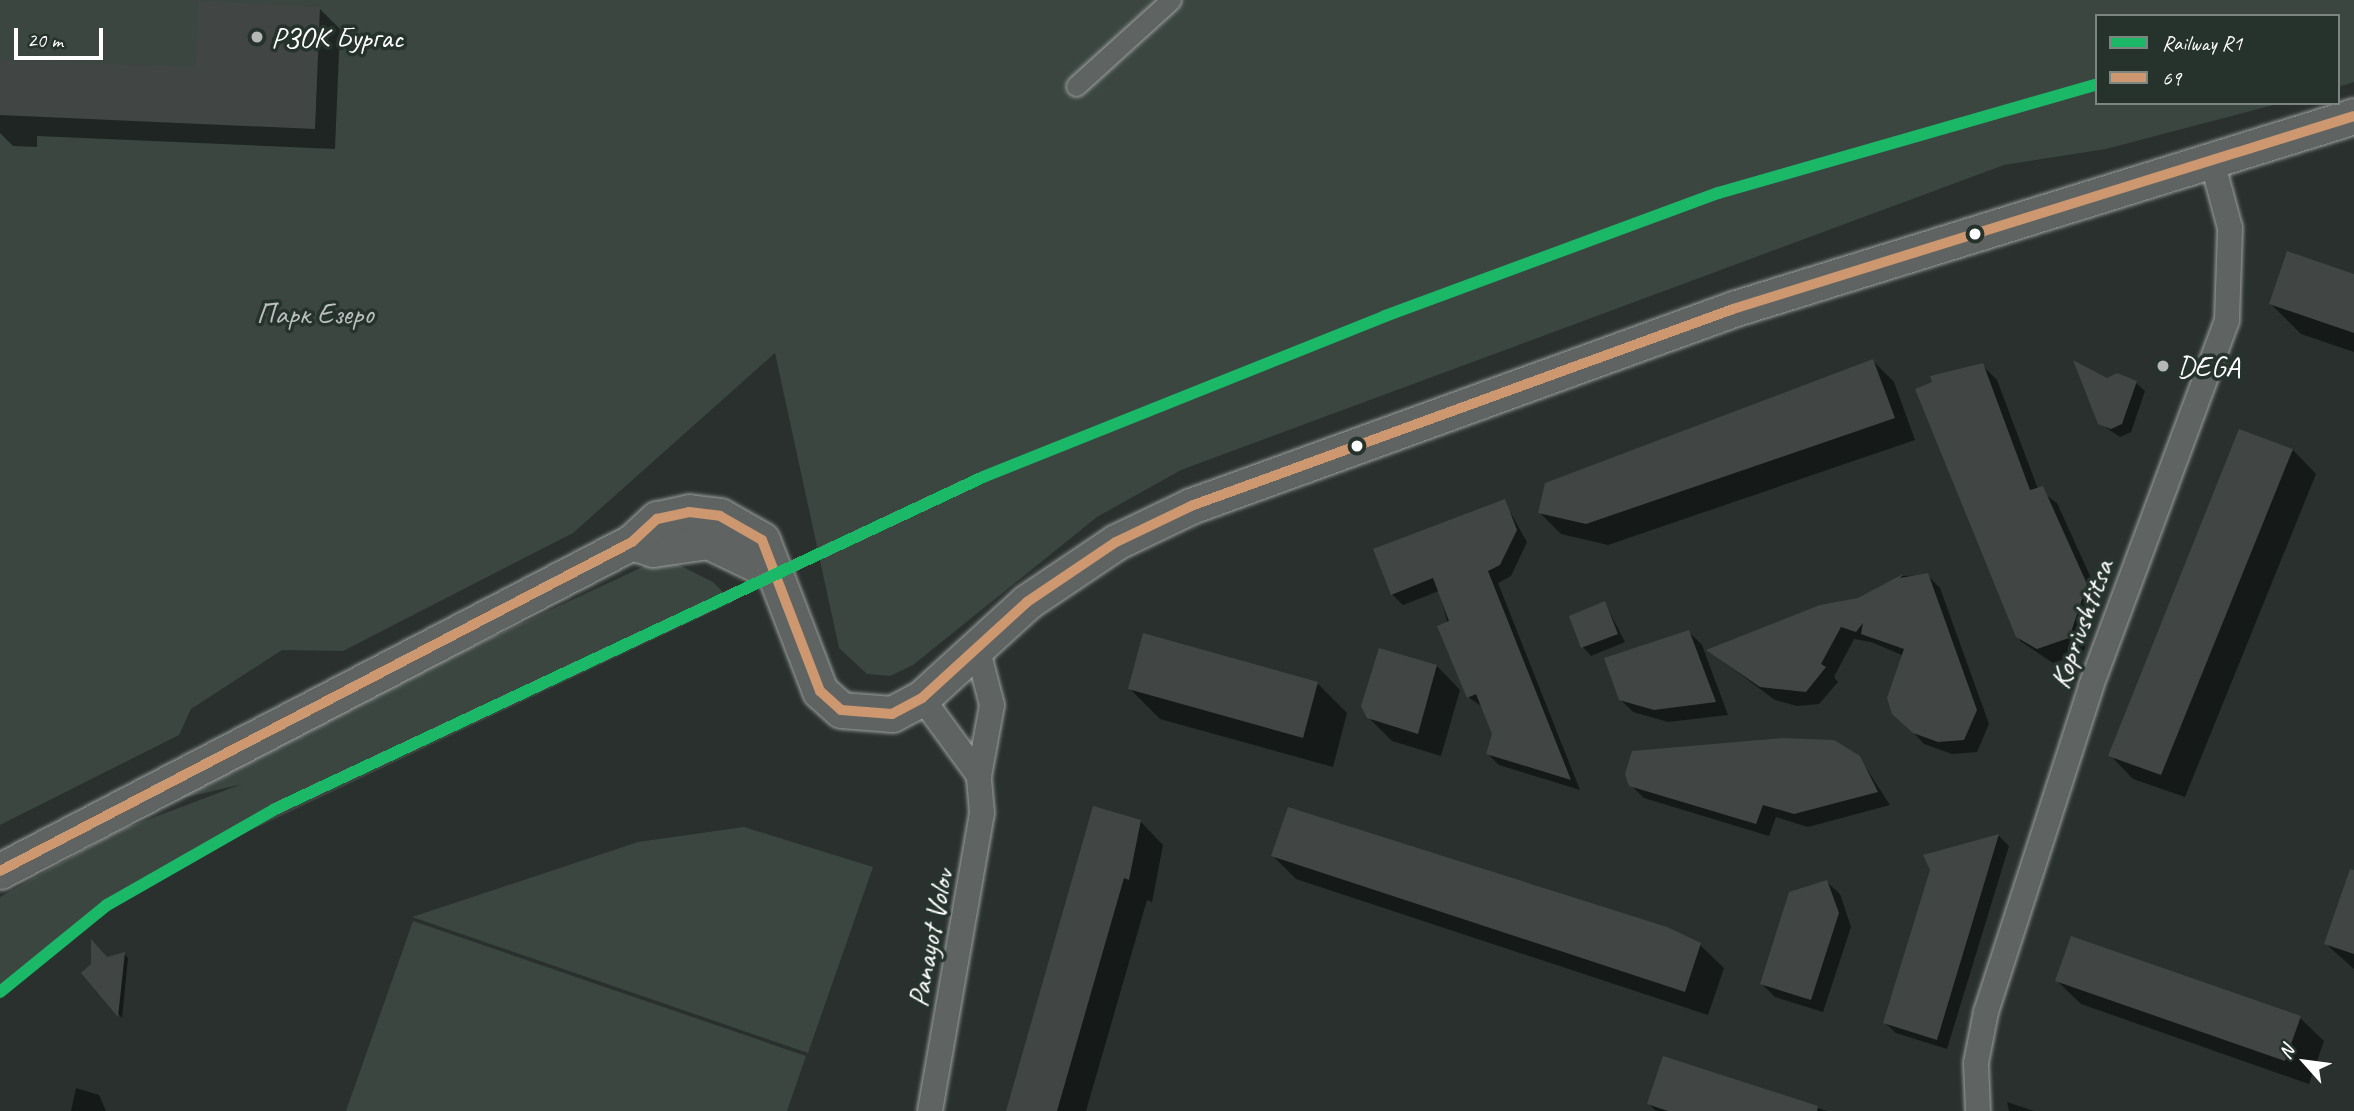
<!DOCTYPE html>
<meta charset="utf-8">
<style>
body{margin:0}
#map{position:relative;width:2354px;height:1111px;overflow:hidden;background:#29302d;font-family:Caveat,sans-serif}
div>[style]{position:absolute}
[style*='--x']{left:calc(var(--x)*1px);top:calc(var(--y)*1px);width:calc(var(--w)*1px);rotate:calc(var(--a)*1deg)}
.green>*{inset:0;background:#3b4641}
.shadow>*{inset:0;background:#0007}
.building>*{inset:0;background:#414644}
.roads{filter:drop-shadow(0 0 2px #9fa2a0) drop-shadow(0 0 2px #9fa2a0)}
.pedestrian>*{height:19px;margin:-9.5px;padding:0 9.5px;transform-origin:9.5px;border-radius:9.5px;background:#5f6362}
.minor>*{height:24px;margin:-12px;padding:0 12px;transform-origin:12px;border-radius:12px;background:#5f6362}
.secondary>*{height:35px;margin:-17.5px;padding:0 17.5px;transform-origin:17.5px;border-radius:17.5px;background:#5f6362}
.bus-1>*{height:10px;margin:-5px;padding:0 5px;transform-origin:5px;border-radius:5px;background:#cd976f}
.rail-1>*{height:12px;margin:-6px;padding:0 6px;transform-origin:6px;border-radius:6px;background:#1ab867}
.dots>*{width:19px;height:19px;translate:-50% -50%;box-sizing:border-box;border:4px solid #26332d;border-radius:50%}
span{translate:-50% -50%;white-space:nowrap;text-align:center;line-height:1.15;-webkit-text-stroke:7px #26332d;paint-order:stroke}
.poi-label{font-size:30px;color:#fff}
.left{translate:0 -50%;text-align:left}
.park-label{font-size:30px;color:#bbbfbe}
.street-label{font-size:30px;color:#fff}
.legend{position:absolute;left:2095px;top:14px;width:245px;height:91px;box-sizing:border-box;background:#26332d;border:2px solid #7d8581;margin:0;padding:9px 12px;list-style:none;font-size:21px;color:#fff}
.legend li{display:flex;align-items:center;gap:14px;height:35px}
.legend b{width:35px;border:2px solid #7d8581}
.north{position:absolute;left:2270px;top:1027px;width:70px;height:70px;-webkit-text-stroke:5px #26332d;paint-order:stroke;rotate:298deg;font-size:19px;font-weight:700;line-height:28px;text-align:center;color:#fff}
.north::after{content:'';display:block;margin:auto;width:24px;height:32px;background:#fff;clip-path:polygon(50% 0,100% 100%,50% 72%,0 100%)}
.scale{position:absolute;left:14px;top:28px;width:89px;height:32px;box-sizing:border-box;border:4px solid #fff;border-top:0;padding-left:9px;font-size:21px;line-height:24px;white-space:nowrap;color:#fff;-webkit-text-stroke:5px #26332d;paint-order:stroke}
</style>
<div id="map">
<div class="green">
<i style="clip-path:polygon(0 0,2354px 0,2354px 82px,2338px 87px,2338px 16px,2097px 16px,2097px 103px,2281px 103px,2106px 149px,2004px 165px,1181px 470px,1097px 517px,913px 665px,890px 676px,867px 674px,839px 648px,775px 353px,573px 533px,343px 651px,282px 650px,191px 709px,179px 735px,0 825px)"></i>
<i style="clip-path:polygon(653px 562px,677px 564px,713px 582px,733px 602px,247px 832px,79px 928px,0 988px,0 897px,118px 831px,242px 784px,113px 815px)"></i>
<i style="clip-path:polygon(744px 827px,873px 867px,808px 1053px,412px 917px,638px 842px)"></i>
<i style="clip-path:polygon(413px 921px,806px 1056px,787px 1111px,346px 1111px)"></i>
</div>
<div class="shadow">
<i style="clip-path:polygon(319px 8px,340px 29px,335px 149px,37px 136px,37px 147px,13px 146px,0 133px,0 62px,197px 69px)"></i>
<i style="clip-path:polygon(2354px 276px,2354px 352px,2301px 334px,2271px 304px)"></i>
<i style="clip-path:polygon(1873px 361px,1894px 382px,1915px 440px,1608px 545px,1561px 534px,1540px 513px)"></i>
<i style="clip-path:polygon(1982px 365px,1997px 380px,2038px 489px,2057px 503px,2101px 600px,2083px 653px,2053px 663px,2020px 641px,1918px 390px)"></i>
<i style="clip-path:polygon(2107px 380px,2136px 383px,2145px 391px,2131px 432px,2120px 437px,2099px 423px)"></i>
<i style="clip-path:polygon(2293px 450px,2316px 474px,2185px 797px,2133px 779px,2110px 755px)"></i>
<i style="clip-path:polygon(1504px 501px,1527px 542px,1511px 576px,1498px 583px,1580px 790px,1499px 765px,1488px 754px,1493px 734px,1483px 707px,1468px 697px,1439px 591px,1403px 605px,1392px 594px)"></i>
<i style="clip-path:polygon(1927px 575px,1940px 588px,1989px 724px,1977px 752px,1952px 754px,1924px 744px,1911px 730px,1904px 656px,1871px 642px,1854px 639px,1834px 677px,1838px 682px,1819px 704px,1797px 706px,1775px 700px,1709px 651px,1859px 599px,1903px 576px)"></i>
<i style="clip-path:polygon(1605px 603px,1625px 642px,1591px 656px,1583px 647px)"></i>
<i style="clip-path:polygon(1689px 632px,1702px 645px,1728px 715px,1668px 722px,1633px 712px,1620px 699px)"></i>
<i style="clip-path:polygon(1437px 666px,1460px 690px,1441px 756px,1392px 741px,1368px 717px)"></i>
<i style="clip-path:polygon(1317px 683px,1347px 713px,1333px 767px,1160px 719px,1130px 689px)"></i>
<i style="clip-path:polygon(1859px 757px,1890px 805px,1808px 827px,1776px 817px,1769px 836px,1644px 798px,1631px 785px)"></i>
<i style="clip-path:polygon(1289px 809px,1530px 889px,1532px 884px,1700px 945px,1724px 968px,1708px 1015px,1296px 879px,1273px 856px)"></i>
<i style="clip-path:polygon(1140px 821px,1163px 845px,1152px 902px,1147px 900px,1086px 1111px,1007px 1111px)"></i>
<i style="clip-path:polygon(1999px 836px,2009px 846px,1947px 1049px,1896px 1033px,1885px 1023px,1932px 870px,1925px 856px)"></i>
<i style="clip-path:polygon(1827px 882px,1840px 894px,1851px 927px,1823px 1012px,1775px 997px,1762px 984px)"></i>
<i style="clip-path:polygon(2354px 896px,2354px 969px,2326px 944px)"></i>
<i style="clip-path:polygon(124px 954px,128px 958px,122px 1018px,83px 973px)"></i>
<i style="clip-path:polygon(2057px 981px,2300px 1018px,2324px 1041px,2309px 1084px,2081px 1004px)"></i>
<i style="clip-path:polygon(1664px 1058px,1827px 1111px,1656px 1111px,1649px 1104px)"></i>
<i style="clip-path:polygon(76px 1088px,99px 1095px,106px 1111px,71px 1111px)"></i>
<i style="clip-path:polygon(2007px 1102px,2034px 1111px,2009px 1111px)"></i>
</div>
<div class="building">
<i style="clip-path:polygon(198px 1px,320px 7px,315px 129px,0 115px,0 60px,195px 67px)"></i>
<i style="clip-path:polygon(2287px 251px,2354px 274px,2354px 333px,2269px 304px)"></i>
<i style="clip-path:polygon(1873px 359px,1895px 418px,1586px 524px,1538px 513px,1545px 483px)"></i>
<i style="clip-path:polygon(2073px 360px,2107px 378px,2117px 373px,2137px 381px,2122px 424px,2111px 429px,2098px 424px)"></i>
<i style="clip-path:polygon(1983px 363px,2030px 490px,2043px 486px,2087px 584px,2069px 638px,2037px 649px,2016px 637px,1915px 389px,1932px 382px,1930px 376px)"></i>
<i style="clip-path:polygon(2239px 429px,2293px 449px,2161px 775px,2108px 756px)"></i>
<i style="clip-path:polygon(1505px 499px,1517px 530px,1500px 565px,1488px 571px,1571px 780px,1486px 754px,1492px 734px,1476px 694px,1467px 698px,1437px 626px,1449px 621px,1433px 578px,1391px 595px,1373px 549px)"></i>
<i style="clip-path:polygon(1928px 573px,1977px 710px,1964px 740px,1938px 742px,1913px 733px,1892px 714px,1887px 698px,1904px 649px,1861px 634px,1863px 623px,1856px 632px,1841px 627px,1821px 664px,1826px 667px,1806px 692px,1760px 687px,1706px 650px,1820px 605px,1858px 598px,1903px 574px,1900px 578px)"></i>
<i style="clip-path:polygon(1605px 601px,1618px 634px,1581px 648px,1569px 616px)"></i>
<i style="clip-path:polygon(1689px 630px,1716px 702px,1654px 710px,1619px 700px,1604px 658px)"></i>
<i style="clip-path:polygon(1143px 633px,1318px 682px,1303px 738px,1128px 689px)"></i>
<i style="clip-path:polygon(1379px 648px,1437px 665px,1418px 734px,1367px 718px,1361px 706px)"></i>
<i style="clip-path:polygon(1783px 738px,1834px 740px,1860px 756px,1878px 792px,1794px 814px,1763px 805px,1756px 824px,1629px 786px,1625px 774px,1632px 751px)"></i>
<i style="clip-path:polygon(1093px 806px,1141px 820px,1129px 880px,1124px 878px,1057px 1111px,1006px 1111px)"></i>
<i style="clip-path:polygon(1288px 807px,1667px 927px,1701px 943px,1685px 992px,1271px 856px)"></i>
<i style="clip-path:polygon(1999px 834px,1937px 1040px,1883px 1023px,1930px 870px,1923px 855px)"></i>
<i style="clip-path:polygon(2350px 869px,2354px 870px,2354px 954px,2324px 944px)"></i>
<i style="clip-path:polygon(1827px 880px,1839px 913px,1811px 1000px,1760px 984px,1789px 892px)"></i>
<i style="clip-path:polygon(2071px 936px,2301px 1016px,2285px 1061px,2055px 981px)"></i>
<i style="clip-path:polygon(91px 939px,107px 957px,125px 952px,118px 1017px,81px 973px,91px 964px)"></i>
<i style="clip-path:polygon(1663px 1056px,1818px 1106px,1817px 1111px,1668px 1111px,1647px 1104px)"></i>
</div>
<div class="roads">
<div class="pedestrian">
<i style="--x:1076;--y:86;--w:128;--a:-42.2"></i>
</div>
<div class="minor">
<i style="--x:922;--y:698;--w:97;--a:53.8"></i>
<i style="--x:930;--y:1111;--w:303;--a:-80.1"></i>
<i style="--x:982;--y:813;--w:37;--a:-95"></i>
<i style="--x:979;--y:776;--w:72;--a:-79.6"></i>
<i style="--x:992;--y:705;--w:56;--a:-104.5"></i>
<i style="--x:1978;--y:1111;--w:48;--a:-92.4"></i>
<i style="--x:1976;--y:1063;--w:52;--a:-78.9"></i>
<i style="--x:1986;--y:1012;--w:342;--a:-72.1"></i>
<i style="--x:2091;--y:686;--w:390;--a:-69.6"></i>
<i style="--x:2227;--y:320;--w:92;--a:-88.1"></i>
<i style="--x:2230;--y:228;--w:69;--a:-105"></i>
</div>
<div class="secondary">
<i style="--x:632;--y:542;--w:22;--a:18"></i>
<i style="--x:653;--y:549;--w:56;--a:-8.3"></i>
<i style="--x:708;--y:541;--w:70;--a:25.5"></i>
<i style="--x:0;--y:871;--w:713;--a:-27.5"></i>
<i style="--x:632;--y:542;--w:34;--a:-43"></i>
<i style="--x:657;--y:519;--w:33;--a:-12"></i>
<i style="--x:689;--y:512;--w:31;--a:7"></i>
<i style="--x:720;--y:516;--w:48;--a:29.7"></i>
<i style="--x:762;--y:540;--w:162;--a:69"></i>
<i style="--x:820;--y:691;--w:28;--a:42"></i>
<i style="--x:841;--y:710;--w:51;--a:4.5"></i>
<i style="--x:892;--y:714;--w:34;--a:-28"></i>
<i style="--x:922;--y:698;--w:142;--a:-42.4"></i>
<i style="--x:1027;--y:602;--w:107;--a:-34"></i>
<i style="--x:1116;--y:542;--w:83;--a:-25.6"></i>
<i style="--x:1191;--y:506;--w:577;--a:-19.97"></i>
<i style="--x:1733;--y:309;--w:650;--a:-17.26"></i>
</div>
</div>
<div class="bus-1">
<i style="--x:0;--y:871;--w:713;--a:-27.5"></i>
<i style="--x:632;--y:542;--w:34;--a:-43"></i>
<i style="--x:657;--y:519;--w:33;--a:-12"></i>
<i style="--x:689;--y:512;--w:31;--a:7"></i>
<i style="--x:720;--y:516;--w:48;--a:29.7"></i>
<i style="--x:762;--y:540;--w:162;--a:69"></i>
<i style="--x:820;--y:691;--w:28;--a:42"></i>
<i style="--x:841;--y:710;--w:51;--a:4.5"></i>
<i style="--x:892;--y:714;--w:34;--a:-28"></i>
<i style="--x:922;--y:698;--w:142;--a:-42.4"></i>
<i style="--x:1027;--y:602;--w:107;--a:-34"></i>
<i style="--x:1116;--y:542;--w:83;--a:-25.6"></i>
<i style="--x:1191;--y:506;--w:577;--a:-19.97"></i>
<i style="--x:1733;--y:309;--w:650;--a:-17.26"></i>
</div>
<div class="rail-1">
<i style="--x:0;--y:992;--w:138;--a:-39.1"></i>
<i style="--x:107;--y:905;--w:193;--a:-29.7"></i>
<i style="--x:275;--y:809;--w:782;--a:-25.12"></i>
<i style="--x:983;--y:477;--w:433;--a:-21.8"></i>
<i style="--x:1385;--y:316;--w:355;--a:-20.3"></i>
<i style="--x:1718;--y:193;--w:394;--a:-16"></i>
</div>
<div class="dots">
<i style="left:257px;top:37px;background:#b4b7b6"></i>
<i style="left:1975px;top:234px;background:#fff"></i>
<i style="left:2163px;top:366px;background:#b4b7b6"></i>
<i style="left:1357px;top:446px;background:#fff"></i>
</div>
<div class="poi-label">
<span class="left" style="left:271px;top:37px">РЗОК Бургас</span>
<span class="left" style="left:2177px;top:366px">DEGA</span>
</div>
<div class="park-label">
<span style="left:315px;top:313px">Парк Езеро</span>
</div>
<div class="street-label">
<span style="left:2081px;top:624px;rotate:-70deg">Koprivshtitsa</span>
<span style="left:930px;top:938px;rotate:-79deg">Panayot Volov</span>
</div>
<ul class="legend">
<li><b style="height:9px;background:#1ab867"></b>Railway R1</li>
<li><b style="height:9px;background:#cd976f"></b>69</li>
</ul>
<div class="north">N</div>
<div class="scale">20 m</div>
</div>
